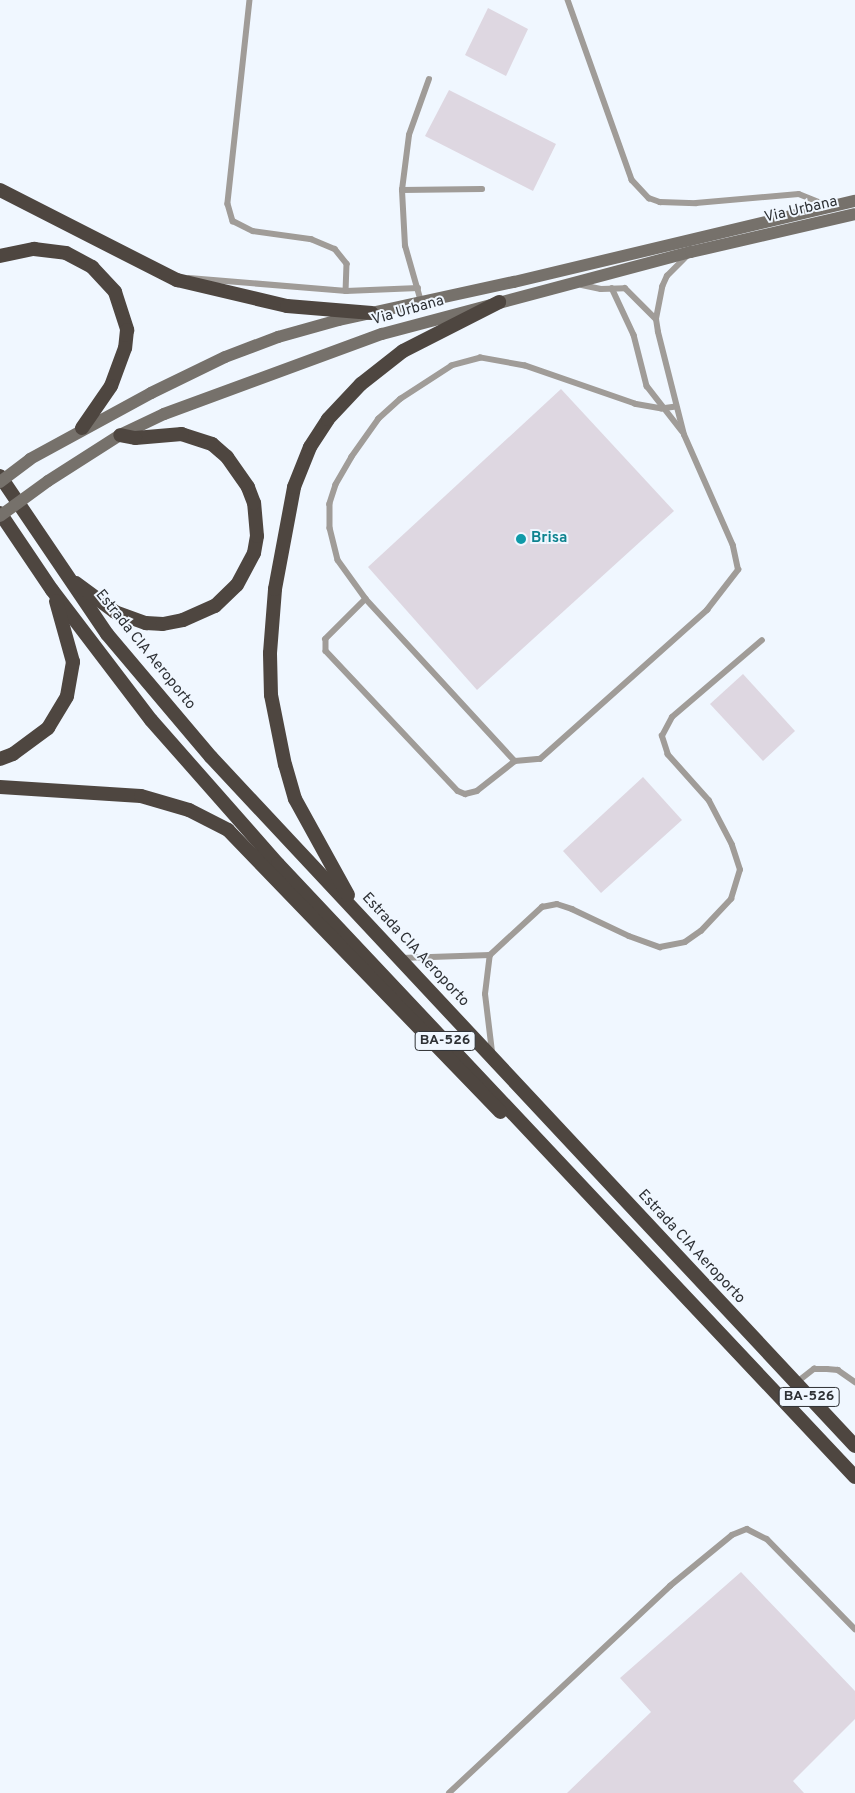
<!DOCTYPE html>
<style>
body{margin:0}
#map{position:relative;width:855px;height:1793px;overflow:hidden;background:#f0f7ff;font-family:Overpass,sans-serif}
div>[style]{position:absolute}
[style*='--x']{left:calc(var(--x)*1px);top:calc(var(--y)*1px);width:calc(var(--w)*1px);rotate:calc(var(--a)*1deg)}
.building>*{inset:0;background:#ded7e1}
.service>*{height:5.5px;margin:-2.75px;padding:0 2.75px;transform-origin:2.75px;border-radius:2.75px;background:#a09c98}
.secondary>*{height:12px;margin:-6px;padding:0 6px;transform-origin:6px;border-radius:6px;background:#76716b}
.trunk>*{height:14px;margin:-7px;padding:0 7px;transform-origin:7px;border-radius:7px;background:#4e4640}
.secondary-bridge>*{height:12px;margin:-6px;padding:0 6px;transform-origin:6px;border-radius:6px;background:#76716b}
.dots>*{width:14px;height:14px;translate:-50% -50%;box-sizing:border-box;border:2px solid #f0f7ff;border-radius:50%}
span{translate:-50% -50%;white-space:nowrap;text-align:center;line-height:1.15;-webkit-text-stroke:4px #f0f7ff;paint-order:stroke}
.shield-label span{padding:1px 4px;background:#f0f7ff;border:1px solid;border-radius:4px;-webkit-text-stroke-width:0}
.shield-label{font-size:14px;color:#2e3135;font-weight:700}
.street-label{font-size:15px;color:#2e3135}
.culture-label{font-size:15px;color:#0d838f;font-weight:700}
.left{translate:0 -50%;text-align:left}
</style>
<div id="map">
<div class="building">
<i style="clip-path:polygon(488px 8px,528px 29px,506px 76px,465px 55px)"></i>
<i style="clip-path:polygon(449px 90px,556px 144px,533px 191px,425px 136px)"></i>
<i style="clip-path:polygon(561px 389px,674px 511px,477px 690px,368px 567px)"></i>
<i style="clip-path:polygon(743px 674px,795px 731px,763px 761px,710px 704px)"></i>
<i style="clip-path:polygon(643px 777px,682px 820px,601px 893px,563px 851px)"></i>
<i style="clip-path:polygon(741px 1572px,855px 1691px,855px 1719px,793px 1781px,804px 1793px,567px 1793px,651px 1712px,620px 1678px)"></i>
</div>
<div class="service">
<i style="--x:250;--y:0;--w:205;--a:96.2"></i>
<i style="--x:228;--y:204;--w:18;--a:74"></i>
<i style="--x:233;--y:221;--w:22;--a:27"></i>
<i style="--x:253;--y:231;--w:59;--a:7.9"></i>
<i style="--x:311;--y:239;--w:26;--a:23"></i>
<i style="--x:335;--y:249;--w:19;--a:51"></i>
<i style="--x:347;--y:264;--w:27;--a:92"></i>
<i style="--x:346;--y:291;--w:72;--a:-2.4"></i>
<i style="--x:568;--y:0;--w:191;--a:70.4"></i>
<i style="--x:632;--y:180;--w:25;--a:47"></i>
<i style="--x:649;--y:198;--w:12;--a:20"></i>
<i style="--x:660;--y:202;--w:36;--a:2"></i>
<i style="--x:696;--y:203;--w:103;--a:-5"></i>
<i style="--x:799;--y:194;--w:31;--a:22"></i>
<i style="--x:402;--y:190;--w:80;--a:-0.7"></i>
<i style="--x:189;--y:278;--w:158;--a:4.7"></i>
<i style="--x:582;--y:285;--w:19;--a:12"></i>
<i style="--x:601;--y:289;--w:24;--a:-2"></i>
<i style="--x:625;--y:288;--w:44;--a:45"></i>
<i style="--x:612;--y:288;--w:52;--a:64.9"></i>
<i style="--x:634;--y:335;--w:53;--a:75.7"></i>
<i style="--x:647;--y:386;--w:57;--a:52.1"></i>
<i style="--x:421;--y:302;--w:58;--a:-105.9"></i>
<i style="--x:405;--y:246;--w:56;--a:-93.1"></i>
<i style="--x:402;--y:190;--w:55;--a:-82.7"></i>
<i style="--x:409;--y:135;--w:59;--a:-70.3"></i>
<i style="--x:676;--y:407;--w:14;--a:172"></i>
<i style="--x:662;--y:409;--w:27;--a:-170"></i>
<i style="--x:635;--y:404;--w:116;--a:-160.9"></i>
<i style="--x:525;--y:366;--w:45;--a:-169.7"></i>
<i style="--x:481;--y:358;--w:30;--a:165"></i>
<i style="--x:452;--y:366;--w:61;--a:147.1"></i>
<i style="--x:401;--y:399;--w:30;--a:138"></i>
<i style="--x:379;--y:419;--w:47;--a:125.4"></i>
<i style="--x:352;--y:457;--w:32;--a:120"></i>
<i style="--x:336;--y:485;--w:20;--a:108"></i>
<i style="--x:330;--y:504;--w:24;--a:90"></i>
<i style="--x:330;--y:528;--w:33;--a:76"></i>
<i style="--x:338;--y:560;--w:48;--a:54.3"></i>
<i style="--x:366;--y:599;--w:57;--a:135"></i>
<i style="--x:326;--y:639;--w:12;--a:90"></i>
<i style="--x:326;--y:651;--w:192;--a:46.7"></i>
<i style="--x:458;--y:791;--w:8;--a:23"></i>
<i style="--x:465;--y:794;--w:12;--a:-14"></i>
<i style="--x:477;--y:791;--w:48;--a:-38.3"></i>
<i style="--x:515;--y:761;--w:25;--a:-5"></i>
<i style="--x:540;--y:759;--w:224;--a:-41.7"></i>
<i style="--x:707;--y:610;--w:51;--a:-52.2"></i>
<i style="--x:738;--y:570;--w:25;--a:-102"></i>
<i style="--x:733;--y:546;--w:121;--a:-113.8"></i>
<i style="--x:684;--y:435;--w:106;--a:-104.2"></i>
<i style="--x:658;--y:332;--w:13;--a:-99"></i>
<i style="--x:656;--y:319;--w:33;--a:-79"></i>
<i style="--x:662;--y:287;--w:12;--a:-66"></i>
<i style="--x:667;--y:276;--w:27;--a:-45"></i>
<i style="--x:366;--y:599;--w:220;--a:47.4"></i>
<i style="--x:401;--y:958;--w:89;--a:-1.9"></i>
<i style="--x:492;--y:1052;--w:58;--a:-96.9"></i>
<i style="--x:485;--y:994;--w:39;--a:-83"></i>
<i style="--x:490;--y:955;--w:71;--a:-42.7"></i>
<i style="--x:542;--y:907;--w:15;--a:-11"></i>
<i style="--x:557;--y:904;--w:16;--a:18"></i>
<i style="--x:572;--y:909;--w:63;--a:25.3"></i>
<i style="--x:629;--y:936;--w:33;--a:20"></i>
<i style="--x:660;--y:947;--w:25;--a:-11"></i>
<i style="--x:685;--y:942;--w:19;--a:-35"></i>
<i style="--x:701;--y:931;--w:44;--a:-46.8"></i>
<i style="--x:731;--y:899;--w:30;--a:-73"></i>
<i style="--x:740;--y:870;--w:26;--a:-108"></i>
<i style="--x:732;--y:845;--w:50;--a:-117.6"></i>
<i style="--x:709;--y:801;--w:62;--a:-131.7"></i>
<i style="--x:668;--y:755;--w:20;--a:-108"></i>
<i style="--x:662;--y:736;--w:21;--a:-62"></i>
<i style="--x:672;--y:717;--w:118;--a:-40.5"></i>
<i style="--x:796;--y:1383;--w:23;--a:-38"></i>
<i style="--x:814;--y:1369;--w:13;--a:0"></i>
<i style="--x:827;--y:1369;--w:11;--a:5"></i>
<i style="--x:838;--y:1370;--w:21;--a:35"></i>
<i style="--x:449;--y:1793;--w:303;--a:-43.1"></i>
<i style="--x:670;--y:1586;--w:80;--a:-39.4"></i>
<i style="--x:732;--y:1535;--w:16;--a:-22"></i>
<i style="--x:747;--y:1529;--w:22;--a:27"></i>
<i style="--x:767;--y:1539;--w:126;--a:45.6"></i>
</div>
<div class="secondary">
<i style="--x:30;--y:459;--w:138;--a:-28.6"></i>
<i style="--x:151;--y:393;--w:82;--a:-25.9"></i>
<i style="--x:225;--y:357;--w:57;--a:-20.7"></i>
<i style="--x:278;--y:337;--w:63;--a:-15.6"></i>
<i style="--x:339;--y:320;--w:179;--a:-12.3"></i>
<i style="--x:514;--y:282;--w:350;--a:-13.4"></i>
<i style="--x:48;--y:481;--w:85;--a:-32.6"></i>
<i style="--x:120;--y:435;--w:49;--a:-25.5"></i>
<i style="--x:164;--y:414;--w:232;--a:-20.2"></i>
<i style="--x:382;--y:334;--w:320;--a:-14.9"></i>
<i style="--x:691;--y:252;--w:168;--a:-13"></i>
</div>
<div class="trunk">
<i style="--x:0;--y:190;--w:199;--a:27"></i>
<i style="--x:177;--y:280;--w:113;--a:13.3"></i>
<i style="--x:287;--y:306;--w:85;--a:4.7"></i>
<i style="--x:0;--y:256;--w:35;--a:-12"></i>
<i style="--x:34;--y:249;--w:32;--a:7"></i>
<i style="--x:66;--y:253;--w:30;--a:28"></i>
<i style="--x:92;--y:267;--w:34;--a:47"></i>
<i style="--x:115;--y:292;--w:40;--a:72"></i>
<i style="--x:127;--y:330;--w:18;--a:96"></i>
<i style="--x:125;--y:348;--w:40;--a:110.2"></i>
<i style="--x:111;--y:386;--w:51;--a:124.6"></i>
<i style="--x:0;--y:476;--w:191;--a:55.9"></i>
<i style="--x:107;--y:634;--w:161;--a:49.8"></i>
<i style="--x:211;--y:757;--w:943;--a:46.93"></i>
<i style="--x:0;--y:513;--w:93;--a:56"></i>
<i style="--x:52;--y:590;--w:163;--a:52.7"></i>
<i style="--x:151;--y:720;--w:192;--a:48.6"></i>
<i style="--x:278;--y:864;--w:842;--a:46.73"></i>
<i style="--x:76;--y:583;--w:49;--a:36.6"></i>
<i style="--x:115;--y:612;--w:33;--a:20"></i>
<i style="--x:146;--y:623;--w:17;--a:3"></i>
<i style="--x:163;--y:624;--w:20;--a:-11"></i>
<i style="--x:183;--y:620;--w:35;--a:-24"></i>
<i style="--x:215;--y:606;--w:30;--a:-44"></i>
<i style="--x:237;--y:585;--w:36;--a:-62"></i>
<i style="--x:254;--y:553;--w:17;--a:-80"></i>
<i style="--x:257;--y:536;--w:33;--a:-95"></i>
<i style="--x:254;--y:503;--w:17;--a:-111"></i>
<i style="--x:248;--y:487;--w:37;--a:-125"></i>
<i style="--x:227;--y:457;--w:20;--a:-139"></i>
<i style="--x:212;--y:444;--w:32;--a:-162"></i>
<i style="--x:182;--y:434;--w:47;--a:175.1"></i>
<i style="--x:135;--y:438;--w:15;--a:-169"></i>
<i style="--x:0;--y:759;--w:14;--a:-21"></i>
<i style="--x:13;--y:754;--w:44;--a:-36.6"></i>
<i style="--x:48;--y:728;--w:37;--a:-59"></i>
<i style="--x:67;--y:696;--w:35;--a:-80"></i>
<i style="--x:73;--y:662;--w:63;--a:-105.6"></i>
<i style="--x:0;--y:787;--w:141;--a:3.7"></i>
<i style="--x:141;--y:796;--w:50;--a:16.3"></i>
<i style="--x:189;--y:810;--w:44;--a:27.1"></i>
<i style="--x:228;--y:830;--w:392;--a:46"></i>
<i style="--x:348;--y:895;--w:110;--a:-118.9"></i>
<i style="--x:295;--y:799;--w:35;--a:-106"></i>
<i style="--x:285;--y:765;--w:71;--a:-101.3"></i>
<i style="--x:271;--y:695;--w:42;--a:-91.4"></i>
<i style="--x:270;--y:653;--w:64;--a:-85.5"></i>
<i style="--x:275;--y:589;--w:104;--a:-79.4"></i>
<i style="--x:294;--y:487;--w:43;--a:-68.2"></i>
<i style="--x:310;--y:447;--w:33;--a:-57"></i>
<i style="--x:328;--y:419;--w:48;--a:-46.7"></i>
<i style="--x:361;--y:384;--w:53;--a:-38.2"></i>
<i style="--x:403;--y:351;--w:108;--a:-27"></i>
</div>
<div class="secondary-bridge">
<i style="--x:0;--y:482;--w:38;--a:-37"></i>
<i style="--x:0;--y:516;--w:59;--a:-36.1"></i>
</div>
<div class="dots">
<i style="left:521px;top:539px;background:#0f9aa8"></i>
</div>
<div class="shield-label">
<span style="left:445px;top:1041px">BA-526</span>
<span style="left:809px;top:1397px">BA-526</span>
</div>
<div class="street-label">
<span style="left:801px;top:210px;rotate:-13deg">Via Urbana</span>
<span style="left:408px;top:311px;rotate:-16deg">Via Urbana</span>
<span style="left:145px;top:650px;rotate:51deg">Estrada CIA Aeroporto</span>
<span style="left:415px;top:950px;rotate:47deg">Estrada CIA Aeroporto</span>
<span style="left:691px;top:1247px;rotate:47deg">Estrada CIA Aeroporto</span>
</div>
<div class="culture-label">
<span class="left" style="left:531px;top:539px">Brisa</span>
</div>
</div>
